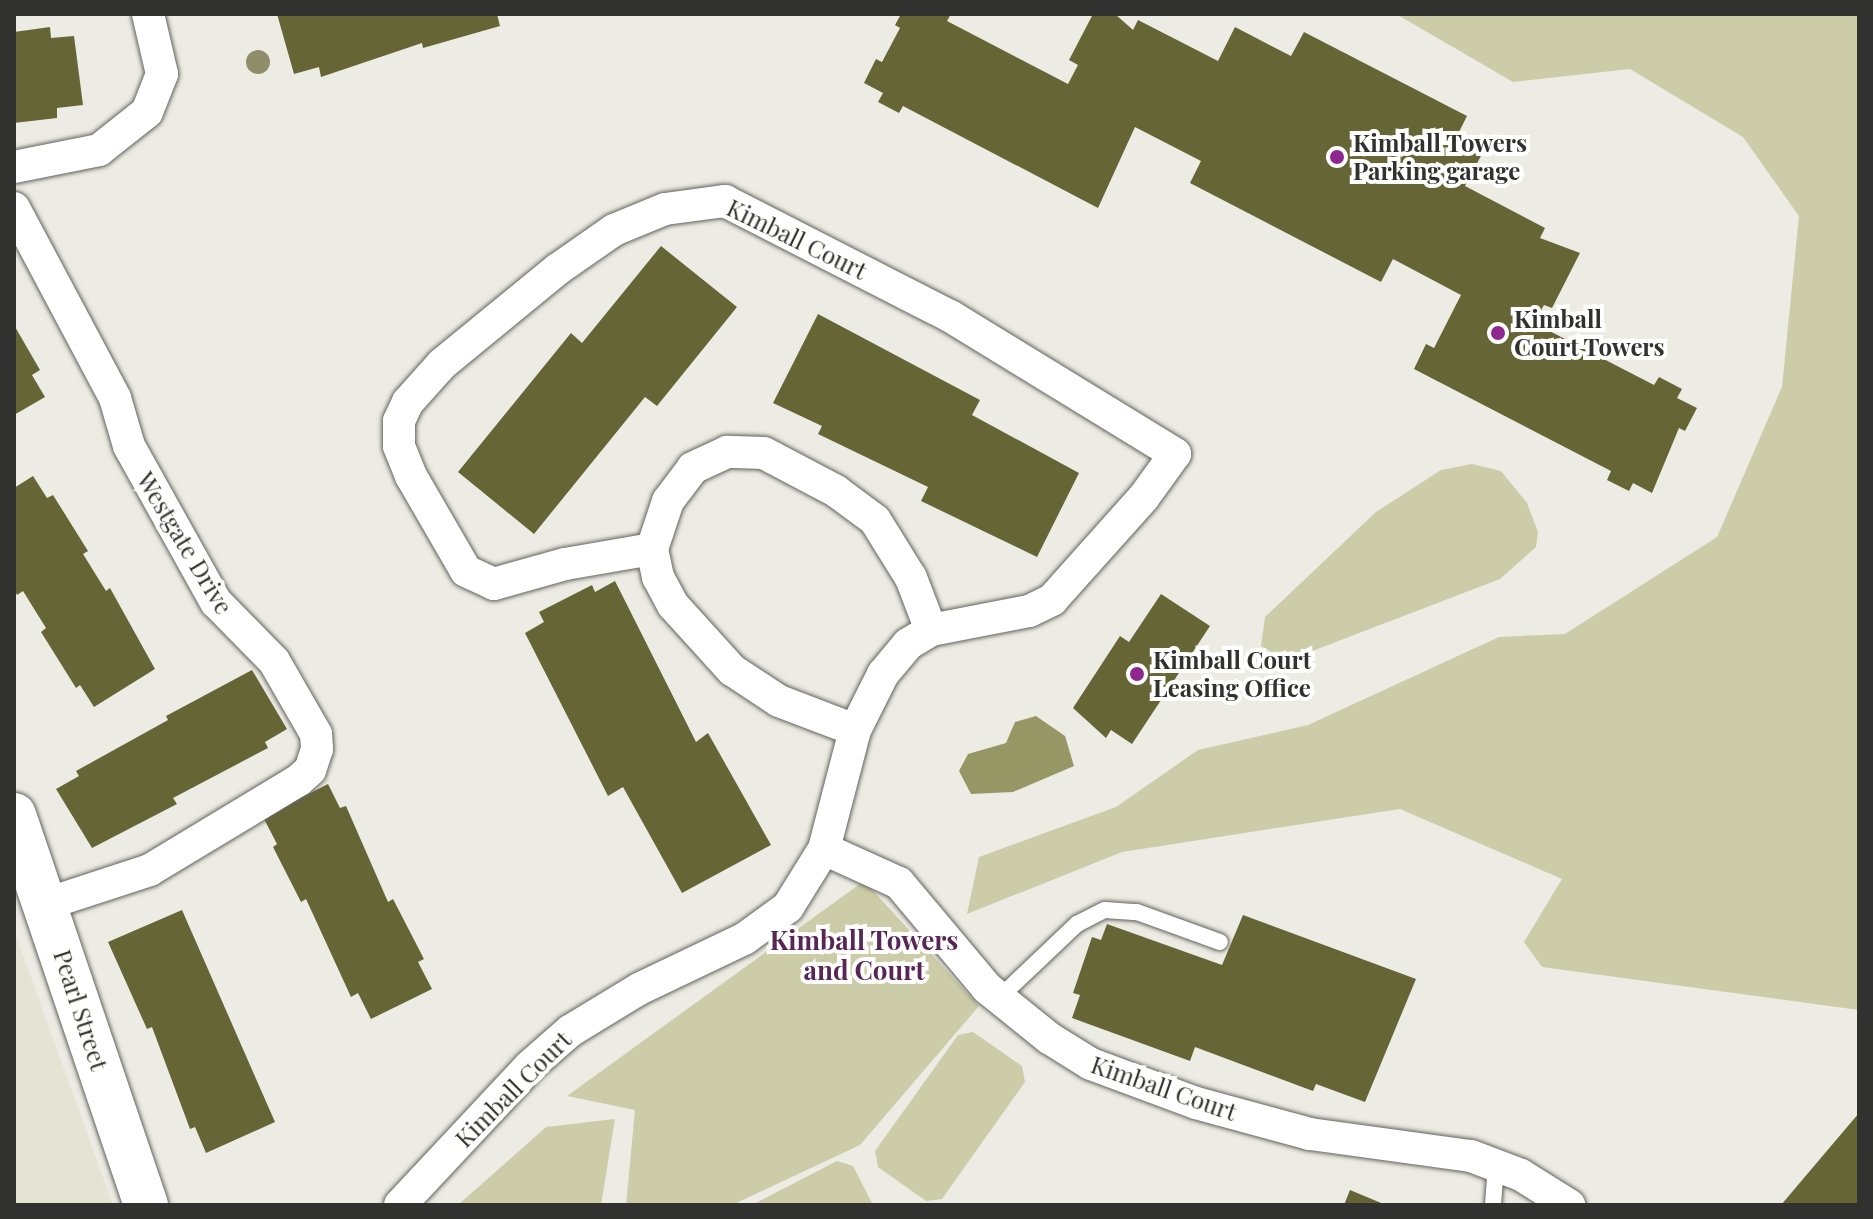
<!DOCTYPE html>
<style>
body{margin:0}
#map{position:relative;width:1873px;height:1219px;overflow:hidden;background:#ecece5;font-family:"Playfair Display",serif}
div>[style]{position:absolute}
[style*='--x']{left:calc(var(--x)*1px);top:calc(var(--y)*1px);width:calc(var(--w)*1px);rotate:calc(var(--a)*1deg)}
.built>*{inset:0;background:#e4e4d5}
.green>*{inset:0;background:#cccca8}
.water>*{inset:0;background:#979765}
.building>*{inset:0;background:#666536}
.roads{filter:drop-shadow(0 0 2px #63635c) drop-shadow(0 0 2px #63635c)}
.lane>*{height:16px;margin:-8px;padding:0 8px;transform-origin:8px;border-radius:8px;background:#fff}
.street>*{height:32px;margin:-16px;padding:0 16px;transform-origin:16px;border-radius:16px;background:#fff}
.secondary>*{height:44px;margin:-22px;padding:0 22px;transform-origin:22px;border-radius:22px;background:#fff}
.trees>*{width:24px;height:24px;margin:-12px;border-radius:50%;background:#8f8e68}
.dots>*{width:22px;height:22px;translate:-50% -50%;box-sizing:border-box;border:4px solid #fffffe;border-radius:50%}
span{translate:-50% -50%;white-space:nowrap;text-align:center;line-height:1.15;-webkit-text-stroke:8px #fffffe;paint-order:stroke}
.poi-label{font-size:24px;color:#31322f;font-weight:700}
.left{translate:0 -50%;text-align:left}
.street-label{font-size:24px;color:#31322f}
.neighbourhood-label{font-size:26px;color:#572556;font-weight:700}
.frame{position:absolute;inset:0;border:16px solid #31322f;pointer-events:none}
</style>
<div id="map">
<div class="built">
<i style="clip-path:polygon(14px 930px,113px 1205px,14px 1205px)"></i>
</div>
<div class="green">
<i style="clip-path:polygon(1396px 14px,1859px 14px,1859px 1010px,1542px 967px,1524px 942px,1562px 879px,1400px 809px,1122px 852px,967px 914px,979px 857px,1116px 807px,1198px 750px,1308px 725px,1499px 637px,1565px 634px,1717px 537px,1782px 387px,1799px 216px,1743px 137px,1630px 69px,1513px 82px)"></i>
<i style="clip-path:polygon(1472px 464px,1501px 471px,1527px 503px,1538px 532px,1536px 547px,1500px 579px,1315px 650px,1276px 655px,1261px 646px,1265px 617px,1376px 512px,1441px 470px)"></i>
<i style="clip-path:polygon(864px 881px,979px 1006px,860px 1145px,732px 1205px,626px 1205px,635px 1110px,567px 1096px)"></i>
<i style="clip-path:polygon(973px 1032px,1022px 1066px,1025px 1082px,942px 1199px,926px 1201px,878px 1167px,875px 1151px,958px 1035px)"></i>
<i style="clip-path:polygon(615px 1119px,601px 1205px,458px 1205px,546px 1127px)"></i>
<i style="clip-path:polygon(837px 1161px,853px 1166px,873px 1205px,752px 1205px)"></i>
</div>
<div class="water">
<i style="clip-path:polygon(1036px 716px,1065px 736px,1074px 766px,1013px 792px,971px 794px,959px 771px,968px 754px,1006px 743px,1015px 722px)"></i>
</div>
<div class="building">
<i style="clip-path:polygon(277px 14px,497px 14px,500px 26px,423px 48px,422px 43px,321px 77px,319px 67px,294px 74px)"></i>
<i style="clip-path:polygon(901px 14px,951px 14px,947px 21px,1068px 84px,1078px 65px,1069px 60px,1093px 14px,1115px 14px,1133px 30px,1138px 20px,1218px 61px,1235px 27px,1291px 56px,1304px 32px,1467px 116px,1455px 140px,1482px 154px,1465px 186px,1545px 228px,1540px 238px,1580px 253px,1552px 308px,1544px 305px,1534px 323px,1654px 385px,1659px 377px,1682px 389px,1677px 398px,1697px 408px,1685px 431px,1679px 428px,1652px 493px,1633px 483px,1629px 491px,1607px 480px,1611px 471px,1414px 369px,1426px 344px,1434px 348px,1461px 295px,1393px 259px,1381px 282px,1190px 183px,1201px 161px,1135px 127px,1098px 208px,903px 106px,899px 113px,878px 102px,883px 93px,864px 83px,876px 59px,882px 62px,900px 28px,895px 25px)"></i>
<i style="clip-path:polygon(50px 27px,51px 38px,74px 36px,83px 105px,57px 108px,57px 118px,14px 123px,14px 32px)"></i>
<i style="clip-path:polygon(661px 246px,737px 307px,657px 406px,645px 397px,534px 534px,458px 472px,571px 333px,582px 343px)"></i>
<i style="clip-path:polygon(818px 314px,980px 400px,972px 415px,1079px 473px,1037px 557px,921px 501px,928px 487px,818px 434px,822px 426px,773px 403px)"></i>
<i style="clip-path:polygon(14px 325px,40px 370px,32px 375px,45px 397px,14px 415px)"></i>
<i style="clip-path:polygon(33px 476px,47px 498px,53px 495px,88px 551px,83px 554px,106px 591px,110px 588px,155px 669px,94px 707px,80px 685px,76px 688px,41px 632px,46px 628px,23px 591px,17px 595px,14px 589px,14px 488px)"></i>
<i style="clip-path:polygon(615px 581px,696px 742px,708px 733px,771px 845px,682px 893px,623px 787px,608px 796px,525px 633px,544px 622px,539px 612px,592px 585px,595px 592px)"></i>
<i style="clip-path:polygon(1161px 594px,1210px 626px,1132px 744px,1111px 730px,1106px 738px,1073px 708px,1120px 636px,1129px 642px)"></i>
<i style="clip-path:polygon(252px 670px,287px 729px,265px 742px,268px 748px,173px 798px,177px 804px,92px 848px,56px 789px,79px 776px,76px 771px,168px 720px,166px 716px)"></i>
<i style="clip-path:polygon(328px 784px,340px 808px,346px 806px,388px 902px,393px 899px,424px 959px,418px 962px,432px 989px,371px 1019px,358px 993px,351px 997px,306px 899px,301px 902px,273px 847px,277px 844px,263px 817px)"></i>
<i style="clip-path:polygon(182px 910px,275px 1122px,206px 1153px,195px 1127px,190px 1129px,152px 1027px,147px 1029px,108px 942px)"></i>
<i style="clip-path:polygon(1243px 915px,1416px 979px,1365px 1102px,1316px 1084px,1313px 1091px,1195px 1047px,1190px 1061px,1072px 1018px,1080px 995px,1073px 993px,1092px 937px,1101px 940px,1107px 924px,1222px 965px)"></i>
<i style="clip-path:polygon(1859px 1113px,1859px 1205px,1781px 1205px)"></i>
<i style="clip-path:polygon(1350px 1190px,1386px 1205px,1344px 1205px)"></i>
</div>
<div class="roads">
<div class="lane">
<i style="--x:999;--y:998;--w:108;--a:-43.5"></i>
<i style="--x:1077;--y:924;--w:31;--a:-27"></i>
<i style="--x:1105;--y:910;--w:32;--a:4"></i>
<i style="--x:1137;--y:912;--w:88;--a:19.9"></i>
<i style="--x:1493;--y:1205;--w:41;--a:-85.8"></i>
</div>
<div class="street">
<i style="--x:14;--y:167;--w:87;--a:-11.3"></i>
<i style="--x:99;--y:150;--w:61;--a:-38.4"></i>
<i style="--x:147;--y:112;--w:41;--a:-68.5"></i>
<i style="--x:162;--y:74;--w:62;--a:-103.1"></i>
<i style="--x:14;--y:208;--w:215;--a:62"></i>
<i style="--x:115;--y:398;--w:50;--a:73.7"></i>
<i style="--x:129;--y:446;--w:179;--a:60.9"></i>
<i style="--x:216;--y:602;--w:83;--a:45.5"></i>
<i style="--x:274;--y:661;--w:84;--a:60.1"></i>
<i style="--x:316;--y:734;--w:15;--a:86"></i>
<i style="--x:317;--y:749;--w:22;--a:108"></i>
<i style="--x:310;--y:770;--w:15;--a:138"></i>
<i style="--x:299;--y:780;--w:174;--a:148.9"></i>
<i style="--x:150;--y:870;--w:109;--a:161.9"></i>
<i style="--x:652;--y:549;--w:29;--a:78"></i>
<i style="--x:658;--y:577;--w:32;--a:62"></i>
<i style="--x:673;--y:605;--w:88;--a:47.8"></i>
<i style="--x:732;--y:670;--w:56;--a:33.4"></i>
<i style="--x:779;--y:701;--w:81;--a:20.9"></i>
<i style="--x:855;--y:730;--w:63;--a:-63.4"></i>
<i style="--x:883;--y:674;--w:39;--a:-50"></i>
<i style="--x:908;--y:644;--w:27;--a:-31"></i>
<i style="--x:931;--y:630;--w:56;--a:-111"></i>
<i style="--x:911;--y:578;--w:68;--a:-121.8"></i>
<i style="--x:875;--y:520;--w:49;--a:-143.4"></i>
<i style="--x:836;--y:491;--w:81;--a:-152.2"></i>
<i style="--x:764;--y:453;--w:37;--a:-178"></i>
<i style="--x:727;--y:452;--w:38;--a:155"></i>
<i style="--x:693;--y:468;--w:41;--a:127.1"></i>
<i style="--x:668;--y:501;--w:51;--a:108.4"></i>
<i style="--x:652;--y:549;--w:88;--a:170.2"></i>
<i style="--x:565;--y:564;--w:74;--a:164.3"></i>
<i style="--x:494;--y:584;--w:31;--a:-155"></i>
<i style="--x:466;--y:571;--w:110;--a:-120.1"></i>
<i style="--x:411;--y:476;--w:32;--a:-112"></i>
<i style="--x:399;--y:446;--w:25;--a:-90"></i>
<i style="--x:399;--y:421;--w:21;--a:-65"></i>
<i style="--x:408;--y:402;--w:51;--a:-48.2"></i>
<i style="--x:442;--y:364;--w:150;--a:-39.3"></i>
<i style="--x:558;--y:269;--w:68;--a:-34.9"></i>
<i style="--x:614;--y:230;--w:55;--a:-22.4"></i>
<i style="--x:665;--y:209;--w:61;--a:-7.6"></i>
<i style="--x:725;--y:201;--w:253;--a:27.1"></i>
<i style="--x:950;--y:316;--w:264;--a:31.5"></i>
<i style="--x:1175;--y:454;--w:53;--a:125.8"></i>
<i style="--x:1144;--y:497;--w:138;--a:131.8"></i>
<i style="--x:1052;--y:600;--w:25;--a:154"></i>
<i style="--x:1029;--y:611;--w:100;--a:169"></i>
<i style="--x:824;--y:849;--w:82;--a:24.4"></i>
<i style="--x:899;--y:883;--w:137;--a:50"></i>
<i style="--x:987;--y:988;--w:80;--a:38.9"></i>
<i style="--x:1049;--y:1038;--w:49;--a:31.8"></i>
<i style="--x:1091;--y:1064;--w:112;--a:20.4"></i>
<i style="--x:1196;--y:1103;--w:118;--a:15.2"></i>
<i style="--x:1310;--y:1134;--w:162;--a:7.8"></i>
<i style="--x:1471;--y:1156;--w:53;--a:20.8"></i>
<i style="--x:1521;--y:1175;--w:57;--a:32"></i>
<i style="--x:400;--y:1205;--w:190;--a:-46.9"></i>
<i style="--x:530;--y:1066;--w:53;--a:-41.2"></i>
<i style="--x:570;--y:1031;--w:81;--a:-31.3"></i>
<i style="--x:639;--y:989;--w:116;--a:-25.5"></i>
<i style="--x:744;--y:939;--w:54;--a:-36"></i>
<i style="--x:788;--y:907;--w:68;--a:-58.2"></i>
<i style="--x:824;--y:849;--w:123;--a:-75.4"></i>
</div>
<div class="secondary">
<i style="--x:14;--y:815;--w:412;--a:71.3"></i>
</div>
</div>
<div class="trees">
<i style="left:258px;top:62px"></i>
</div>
<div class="dots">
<i style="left:1337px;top:157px;background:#8e288e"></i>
<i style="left:1498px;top:333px;background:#8e288e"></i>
<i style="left:1137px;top:674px;background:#8e288e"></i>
</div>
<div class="poi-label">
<span class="left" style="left:1353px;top:157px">Kimball Towers<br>Parking garage</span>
<span class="left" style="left:1514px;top:333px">Kimball<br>Court Towers</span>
<span class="left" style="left:1153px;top:674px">Kimball Court<br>Leasing Office</span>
</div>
<div class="street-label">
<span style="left:797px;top:239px;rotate:26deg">Kimball Court</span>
<span style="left:185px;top:543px;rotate:59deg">Westgate Drive</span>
<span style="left:81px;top:1010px;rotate:72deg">Pearl Street</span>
<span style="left:1164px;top:1088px;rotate:19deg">Kimball Court</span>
<span style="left:513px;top:1089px;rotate:-45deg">Kimball Court</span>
</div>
<div class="neighbourhood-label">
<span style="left:864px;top:955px">Kimball Towers<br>and Court</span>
</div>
<div class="frame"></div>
</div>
